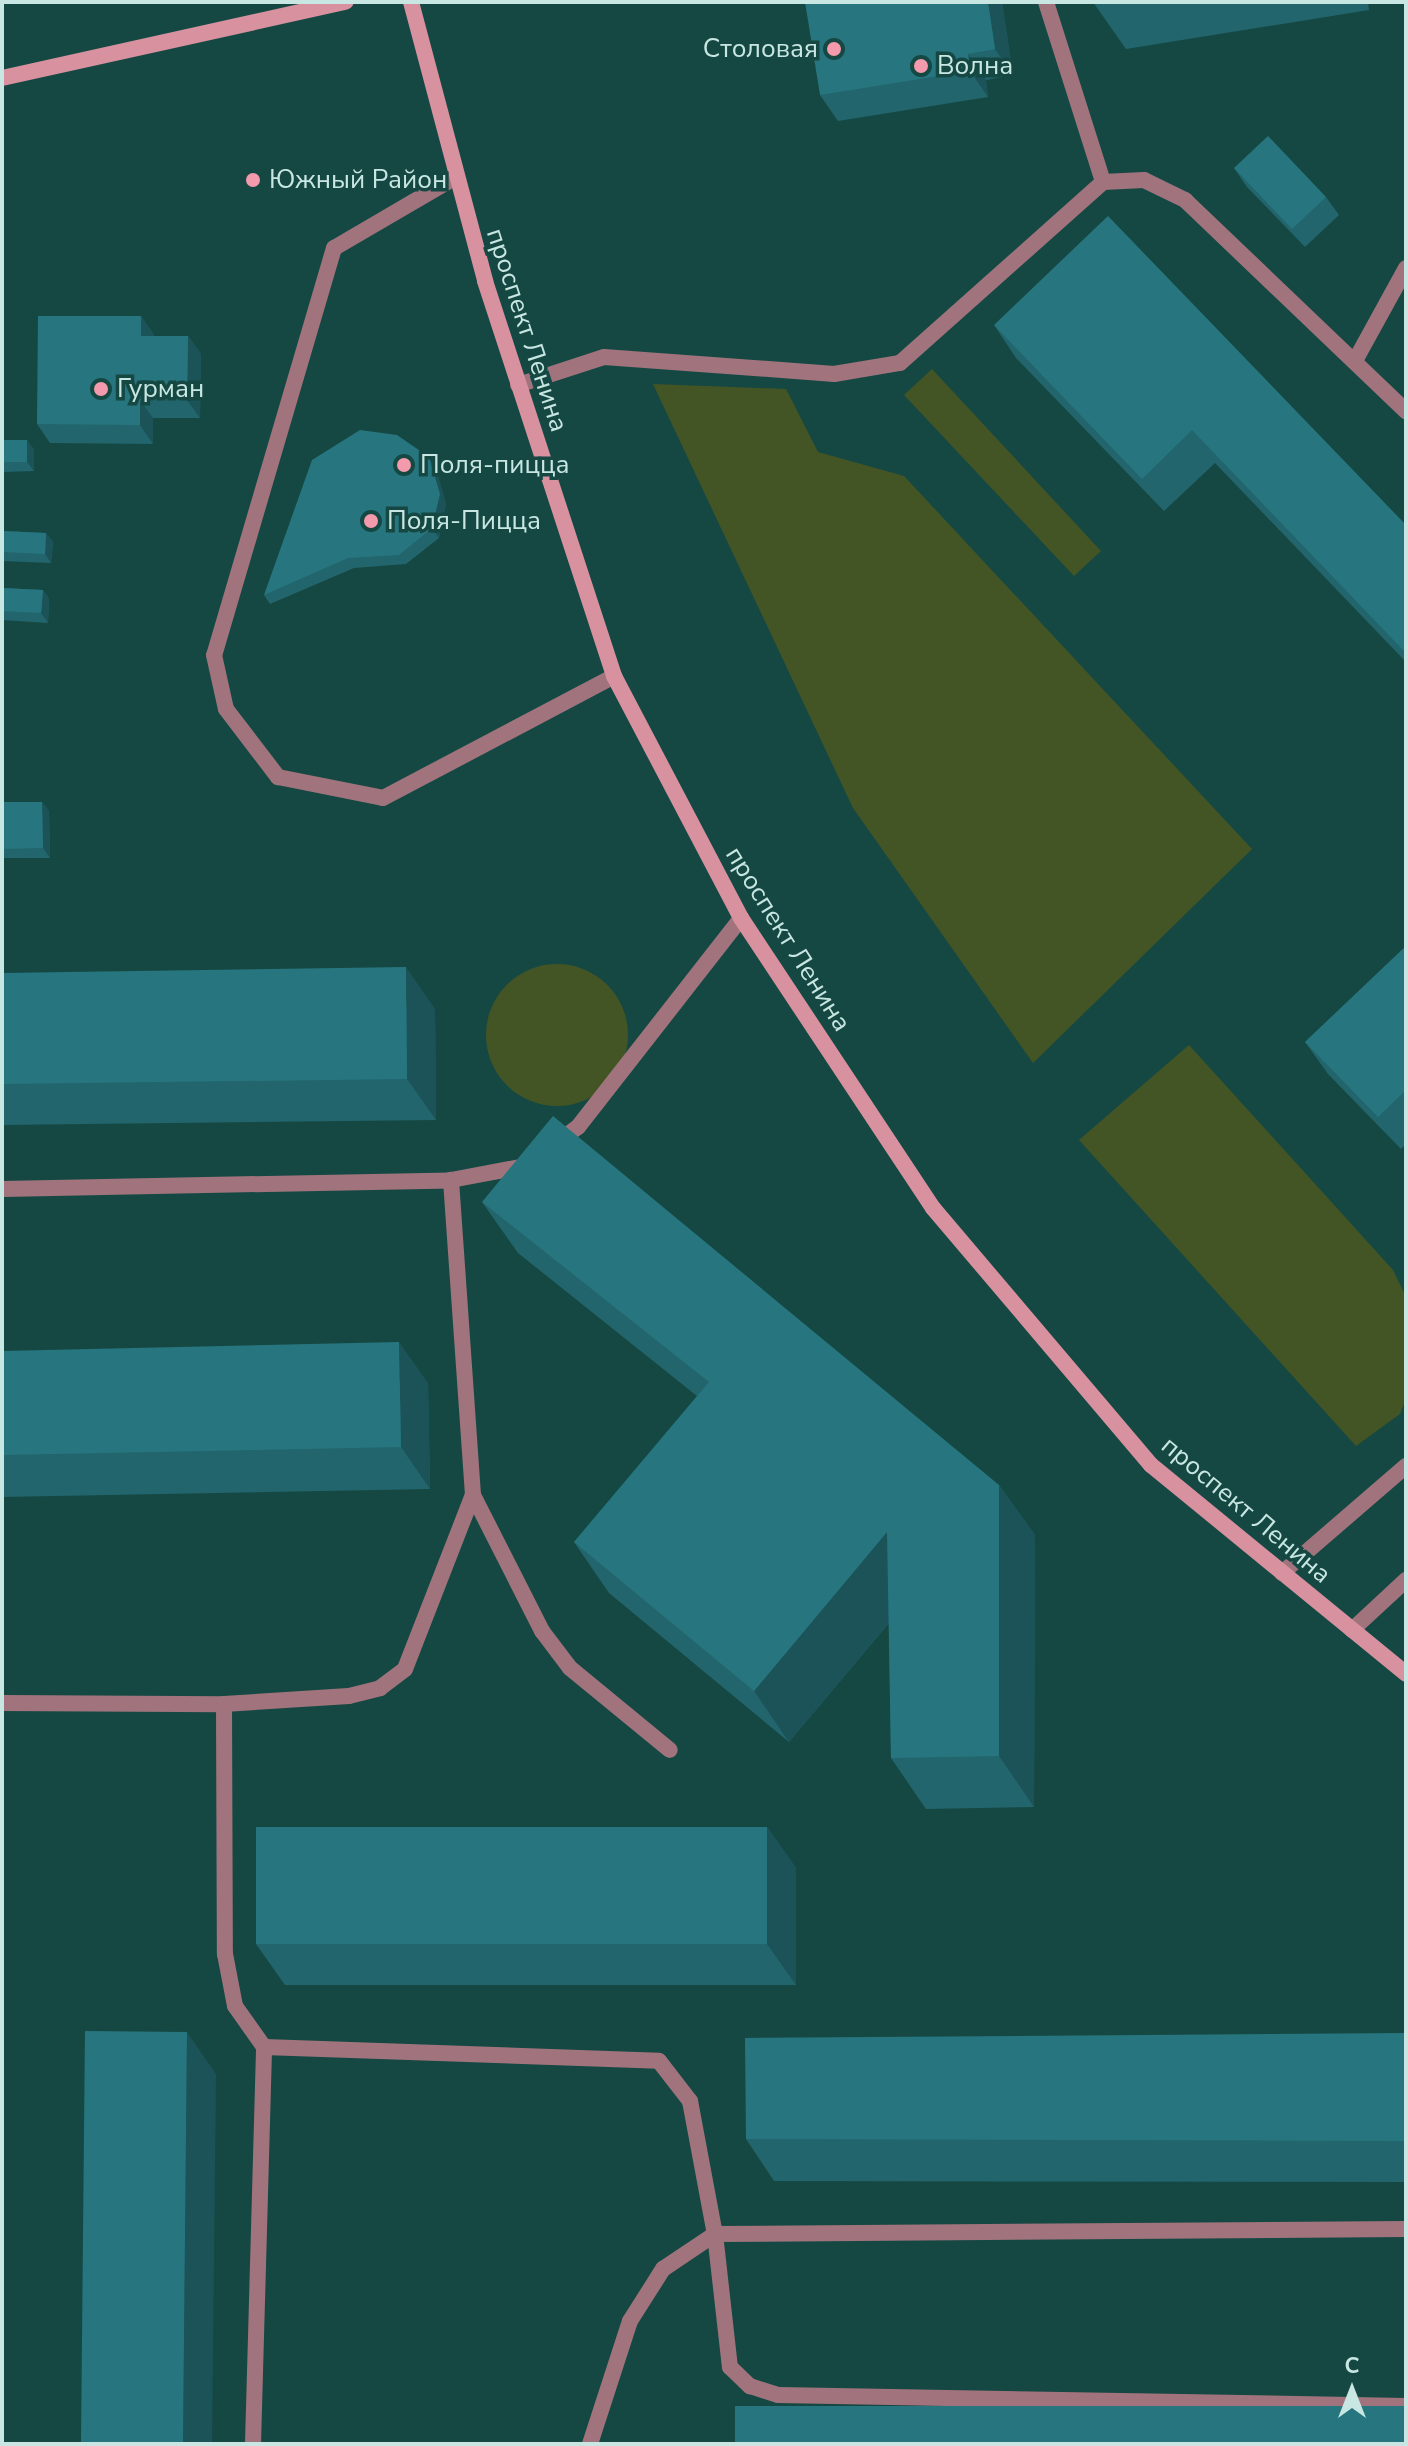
<!DOCTYPE html>
<meta charset="utf-8">
<style>
body{margin:0}
#map{position:relative;width:1408px;height:2446px;overflow:hidden;background:#164843;font-family:"Nunito Sans",sans-serif}
div>[style]{position:absolute}
[style*='--x']{left:calc(var(--x)*1px);top:calc(var(--y)*1px);width:calc(var(--w)*1px);rotate:calc(var(--a)*1deg)}
.green>*{inset:0;background:#435525}
.round{border-radius:50%}
.lane>*{height:16px;margin:-8px;padding:0 8px;transform-origin:8px;border-radius:8px;background:#a1747d}
.secondary>*{height:16px;margin:-8px;padding:0 8px;transform-origin:8px;border-radius:8px;background:#d7919f}
.wall>*{inset:0;background:#22656d}
.shaded-wall>*{inset:0;background:#1b5359}
.building>*{inset:0;background:#27767f}
.dots>*{width:22px;height:22px;translate:-50% -50%;box-sizing:border-box;border:4px solid #164843;border-radius:50%}
span{translate:-50% -50%;white-space:nowrap;text-align:center;line-height:1.15;-webkit-text-stroke:7px #164843;paint-order:stroke}
.poi-label{font-size:26px;color:#c8e7e3}
.right{translate:-100% -50%;text-align:right}
.left{translate:0 -50%;text-align:left}
.street-label{font-size:26px;color:#c8e7e3}
.frame{position:absolute;inset:0;border:4px solid #c8e7e3;pointer-events:none}
.north{position:absolute;left:1312px;top:2350px;width:80px;height:80px;-webkit-text-stroke:6px #164843;paint-order:stroke;rotate:0deg;font-size:22px;font-weight:700;line-height:32px;text-align:center;color:#c8e7e3}
.north::after{content:'';display:block;margin:auto;width:28px;height:36px;background:#c8e7e3;clip-path:polygon(50% 0,100% 100%,50% 72%,0 100%)}
</style>
<div id="map">
<div class="green">
<i style="clip-path:polygon(932px 369px,1101px 551px,1074px 576px,904px 395px)"></i>
<i style="clip-path:polygon(653px 384px,786px 389px,818px 452px,904px 476px,1252px 849px,1033px 1063px,853px 808px)"></i>
<i class="round" style="left:486px;top:964px;width:142px;height:142px"></i>
<i style="clip-path:polygon(1189px 1045px,1393px 1270px,1406px 1297px,1406px 1398px,1400px 1414px,1356px 1446px,1079px 1140px)"></i>
</div>
<div class="lane">
<i style="--x:1046;--y:2;--w:189;--a:72.4"></i>
<i style="--x:454;--y:178;--w:139;--a:149.7"></i>
<i style="--x:334;--y:248;--w:424;--a:106.4"></i>
<i style="--x:214;--y:655;--w:55;--a:77.5"></i>
<i style="--x:226;--y:709;--w:86;--a:52.6"></i>
<i style="--x:278;--y:777;--w:107;--a:11.3"></i>
<i style="--x:383;--y:798;--w:261;--a:-27.8"></i>
<i style="--x:1356;--y:359;--w:104;--a:-61.2"></i>
<i style="--x:518;--y:385;--w:90;--a:-18"></i>
<i style="--x:604;--y:357;--w:231;--a:4.2"></i>
<i style="--x:834;--y:374;--w:67;--a:-9.5"></i>
<i style="--x:900;--y:363;--w:272;--a:-41.7"></i>
<i style="--x:1103;--y:182;--w:41;--a:-2.8"></i>
<i style="--x:1144;--y:180;--w:46;--a:26"></i>
<i style="--x:1185;--y:200;--w:306;--a:43.7"></i>
<i style="--x:554;--y:1145;--w:30;--a:-37"></i>
<i style="--x:578;--y:1127;--w:265;--a:-52"></i>
<i style="--x:2;--y:1189;--w:449;--a:-1.1"></i>
<i style="--x:473;--y:1495;--w:153;--a:63.1"></i>
<i style="--x:542;--y:1631;--w:46;--a:52.9"></i>
<i style="--x:570;--y:1668;--w:129;--a:39.4"></i>
<i style="--x:1282;--y:1573;--w:164;--a:-40.8"></i>
<i style="--x:1352;--y:1630;--w:74;--a:-42.8"></i>
<i style="--x:2;--y:1703;--w:222;--a:0.3"></i>
<i style="--x:224;--y:1704;--w:125;--a:-3.7"></i>
<i style="--x:349;--y:1696;--w:32;--a:-14"></i>
<i style="--x:380;--y:1688;--w:31;--a:-37"></i>
<i style="--x:405;--y:1669;--w:187;--a:-68.7"></i>
<i style="--x:473;--y:1495;--w:316;--a:-94"></i>
<i style="--x:451;--y:1180;--w:76;--a:-10.6"></i>
<i style="--x:224;--y:1704;--w:250;--a:89.8"></i>
<i style="--x:225;--y:1954;--w:53;--a:79.1"></i>
<i style="--x:235;--y:2006;--w:50;--a:54.7"></i>
<i style="--x:264;--y:2047;--w:395;--a:2"></i>
<i style="--x:659;--y:2061;--w:51;--a:52.2"></i>
<i style="--x:690;--y:2101;--w:135;--a:79.4"></i>
<i style="--x:715;--y:2234;--w:691;--a:-0.41"></i>
<i style="--x:715;--y:2234;--w:134;--a:83.6"></i>
<i style="--x:730;--y:2367;--w:28;--a:44"></i>
<i style="--x:750;--y:2386;--w:29;--a:18"></i>
<i style="--x:778;--y:2395;--w:628;--a:1"></i>
<i style="--x:253;--y:2444;--w:397;--a:-88.4"></i>
<i style="--x:590;--y:2444;--w:129;--a:-72"></i>
<i style="--x:630;--y:2321;--w:62;--a:-57.6"></i>
<i style="--x:663;--y:2269;--w:63;--a:-33.9"></i>
</div>
<div class="secondary">
<i style="--x:411;--y:2;--w:289;--a:75.1"></i>
<i style="--x:485;--y:281;--w:416;--a:71.9"></i>
<i style="--x:614;--y:676;--w:273;--a:62.3"></i>
<i style="--x:741;--y:918;--w:348;--a:56.5"></i>
<i style="--x:933;--y:1208;--w:337;--a:49.7"></i>
<i style="--x:1151;--y:1465;--w:330;--a:39.3"></i>
<i style="--x:2;--y:78;--w:352;--a:-12.5"></i>
</div>
<div class="wall">
<i style="clip-path:polygon(1002px 2px,1013px 75px,986px 80px,988px 97px,838px 121px,820px 95px)"></i>
<i style="clip-path:polygon(1093px 2px,1368px 2px,1369px 10px,1126px 49px)"></i>
<i style="clip-path:polygon(1234px 168px,1326px 197px,1339px 215px,1305px 247px,1247px 187px)"></i>
<i style="clip-path:polygon(141px 316px,154px 336px,188px 336px,201px 354px,200px 418px,153px 418px,153px 444px,50px 443px,37px 424px)"></i>
<i style="clip-path:polygon(994px 325px,1406px 525px,1406px 662px,1215px 463px,1164px 511px,1016px 358px)"></i>
<i style="clip-path:polygon(2px 440px,34px 449px,34px 471px,2px 472px)"></i>
<i style="clip-path:polygon(435px 466px,446px 504px,439px 538px,406px 564px,354px 568px,270px 604px,264px 595px)"></i>
<i style="clip-path:polygon(2px 531px,46px 533px,53px 542px,51px 563px,2px 561px)"></i>
<i style="clip-path:polygon(2px 588px,43px 590px,49px 599px,48px 623px,2px 620px)"></i>
<i style="clip-path:polygon(2px 802px,42px 802px,49px 811px,50px 858px,2px 858px)"></i>
<i style="clip-path:polygon(1406px 946px,1406px 1144px,1401px 1149px,1328px 1074px,1305px 1042px)"></i>
<i style="clip-path:polygon(2px 973px,435px 1009px,436px 1120px,2px 1125px)"></i>
<i style="clip-path:polygon(482px 1202px,999px 1485px,1035px 1535px,1034px 1807px,926px 1809px,891px 1758px,889px 1623px,789px 1742px,609px 1593px,574px 1542px,697px 1396px,518px 1253px)"></i>
<i style="clip-path:polygon(2px 1351px,428px 1383px,430px 1489px,2px 1497px)"></i>
<i style="clip-path:polygon(767px 1827px,796px 1868px,796px 1985px,285px 1985px,256px 1944px)"></i>
<i style="clip-path:polygon(1406px 2033px,1406px 2182px,774px 2181px,746px 2139px)"></i>
</div>
<div class="shaded-wall">
<i style="clip-path:polygon(988px 2px,1002px 2px,1013px 75px,995px 49px)"></i>
<i style="clip-path:polygon(968px 54px,986px 80px,988px 97px,970px 71px)"></i>
<i style="clip-path:polygon(141px 316px,154px 334px,154px 354px,141px 336px)"></i>
<i style="clip-path:polygon(188px 336px,201px 354px,200px 418px,187px 400px)"></i>
<i style="clip-path:polygon(140px 400px,153px 418px,153px 444px,140px 425px)"></i>
<i style="clip-path:polygon(27px 440px,34px 449px,34px 471px,27px 462px)"></i>
<i style="clip-path:polygon(429px 457px,435px 466px,446px 504px,439px 538px,432px 528px)"></i>
<i style="clip-path:polygon(46px 533px,53px 542px,51px 563px,45px 554px)"></i>
<i style="clip-path:polygon(43px 590px,49px 599px,48px 623px,41px 613px)"></i>
<i style="clip-path:polygon(42px 802px,49px 811px,50px 858px,43px 848px)"></i>
<i style="clip-path:polygon(406px 967px,435px 1009px,436px 1120px,407px 1079px)"></i>
<i style="clip-path:polygon(399px 1342px,428px 1383px,430px 1489px,401px 1447px)"></i>
<i style="clip-path:polygon(999px 1485px,1035px 1535px,1034px 1807px,999px 1756px)"></i>
<i style="clip-path:polygon(887px 1532px,922px 1583px,789px 1742px,754px 1691px)"></i>
<i style="clip-path:polygon(767px 1827px,796px 1868px,796px 1985px,767px 1944px)"></i>
<i style="clip-path:polygon(187px 2032px,216px 2074px,212px 2444px,183px 2444px)"></i>
</div>
<div class="building">
<i style="clip-path:polygon(805px 2px,988px 2px,995px 49px,968px 54px,970px 71px,820px 95px)"></i>
<i style="clip-path:polygon(1268px 136px,1326px 197px,1292px 229px,1234px 168px)"></i>
<i style="clip-path:polygon(1108px 216px,1406px 525px,1406px 653px,1192px 430px,1142px 479px,994px 325px)"></i>
<i style="clip-path:polygon(38px 316px,141px 316px,141px 336px,188px 336px,187px 400px,140px 400px,140px 425px,37px 424px)"></i>
<i style="clip-path:polygon(360px 430px,397px 435px,429px 457px,440px 494px,432px 528px,399px 555px,348px 558px,264px 595px,312px 460px)"></i>
<i style="clip-path:polygon(2px 440px,27px 440px,27px 462px,2px 462px)"></i>
<i style="clip-path:polygon(2px 531px,46px 533px,45px 554px,2px 552px)"></i>
<i style="clip-path:polygon(2px 588px,43px 590px,41px 613px,2px 611px)"></i>
<i style="clip-path:polygon(2px 802px,42px 802px,43px 848px,2px 849px)"></i>
<i style="clip-path:polygon(1406px 946px,1406px 1090px,1378px 1117px,1305px 1042px)"></i>
<i style="clip-path:polygon(406px 967px,407px 1079px,2px 1084px,2px 973px)"></i>
<i style="clip-path:polygon(553px 1116px,999px 1485px,999px 1756px,891px 1758px,887px 1532px,754px 1691px,574px 1542px,709px 1382px,482px 1202px)"></i>
<i style="clip-path:polygon(399px 1342px,401px 1447px,2px 1455px,2px 1351px)"></i>
<i style="clip-path:polygon(256px 1827px,767px 1827px,767px 1944px,256px 1944px)"></i>
<i style="clip-path:polygon(85px 2031px,187px 2032px,183px 2444px,81px 2444px)"></i>
<i style="clip-path:polygon(1406px 2033px,1406px 2141px,746px 2139px,745px 2038px)"></i>
<i style="clip-path:polygon(735px 2406px,1406px 2406px,1406px 2444px,735px 2444px)"></i>
</div>
<div class="dots">
<i style="left:834px;top:49px;background:#f39aac"></i>
<i style="left:921px;top:66px;background:#f39aac"></i>
<i style="left:253px;top:180px;background:#f39aac"></i>
<i style="left:101px;top:389px;background:#f39aac"></i>
<i style="left:404px;top:465px;background:#f39aac"></i>
<i style="left:371px;top:521px;background:#f39aac"></i>
</div>
<div class="poi-label">
<span class="right" style="left:818px;top:49px">Столовая</span>
<span class="left" style="left:937px;top:66px">Волна</span>
<span class="left" style="left:269px;top:180px">Южный Район</span>
<span class="left" style="left:117px;top:389px">Гурман</span>
<span class="left" style="left:420px;top:465px">Поля-пицца</span>
<span class="left" style="left:387px;top:521px">Поля-Пицца</span>
</div>
<div class="street-label">
<span style="left:527px;top:330px;rotate:72deg">проспект Ленина</span>
<span style="left:788px;top:939px;rotate:58deg">проспект Ленина</span>
<span style="left:1246px;top:1510px;rotate:40deg">проспект Ленина</span>
</div>
<div class="frame"></div>
<div class="north">С</div>
</div>
